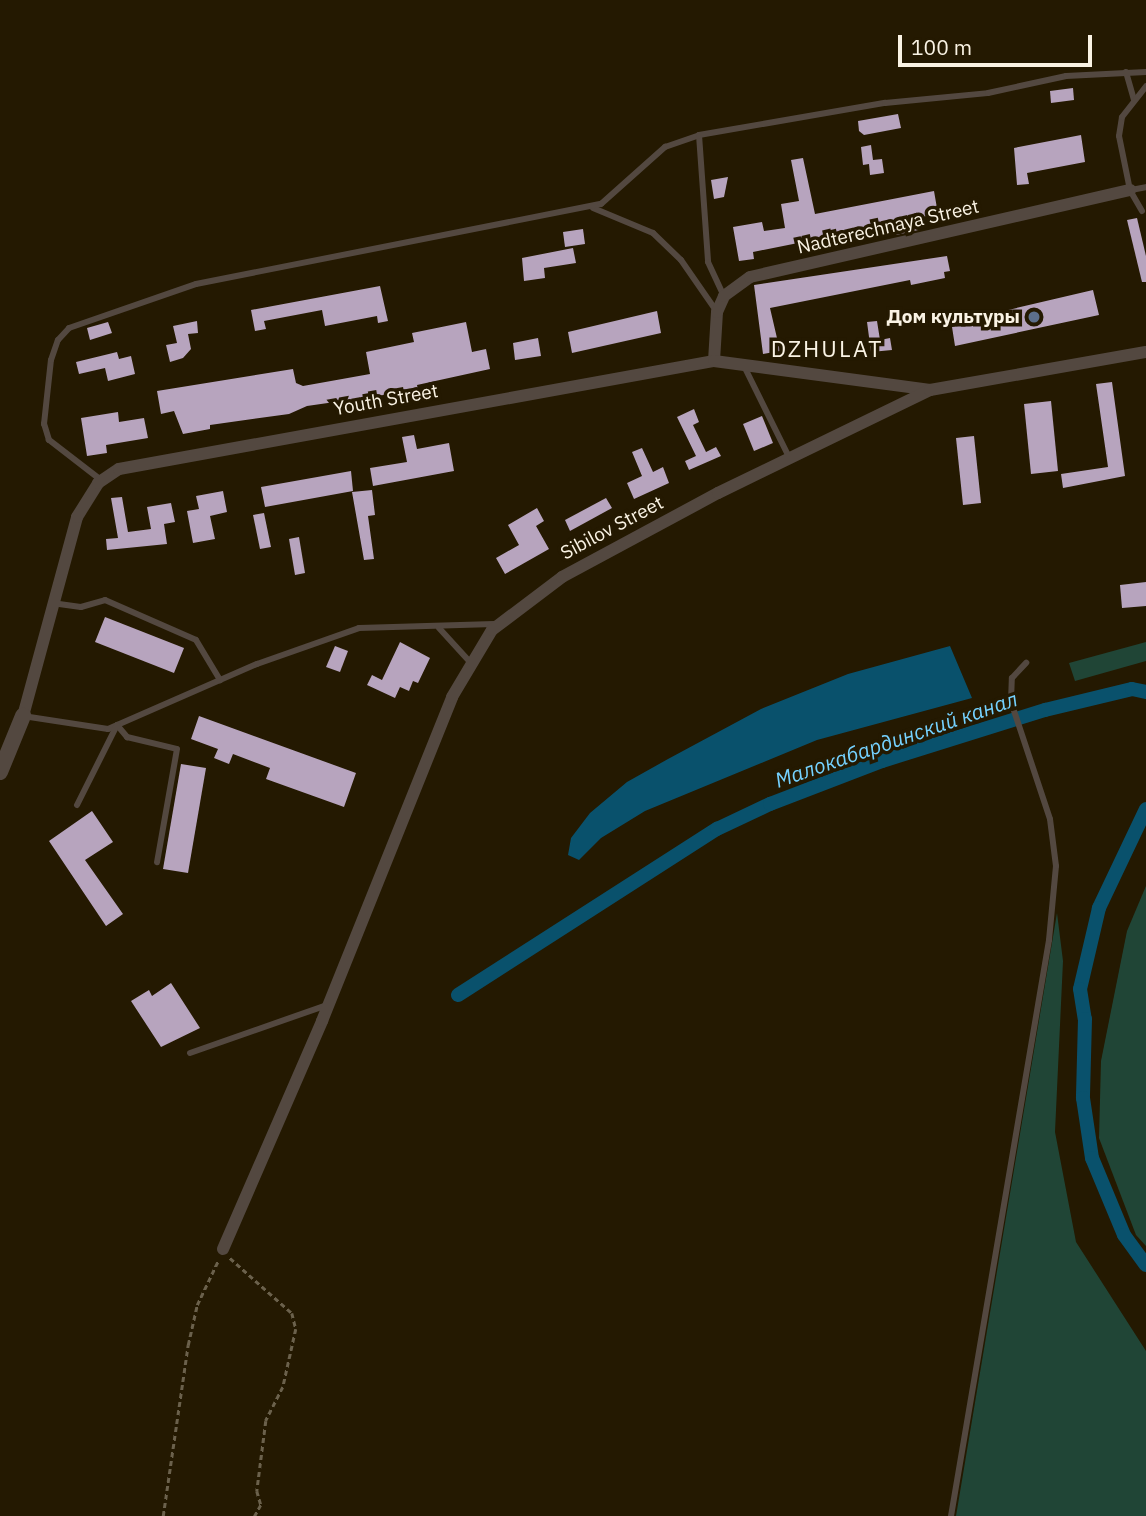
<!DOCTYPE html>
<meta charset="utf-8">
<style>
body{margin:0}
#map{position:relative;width:1146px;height:1516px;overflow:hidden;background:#241901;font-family:"IBM Plex Sans",sans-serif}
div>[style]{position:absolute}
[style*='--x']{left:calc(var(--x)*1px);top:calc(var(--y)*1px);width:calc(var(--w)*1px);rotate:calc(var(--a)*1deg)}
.green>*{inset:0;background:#204536}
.water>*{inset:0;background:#09516c}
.canal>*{height:14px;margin:-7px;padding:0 7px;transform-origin:7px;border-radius:7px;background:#09516c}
.building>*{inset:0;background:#b7a4be}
.path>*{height:2.5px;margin-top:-1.25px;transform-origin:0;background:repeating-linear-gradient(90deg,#6b614c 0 5px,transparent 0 8.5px)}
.service>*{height:6px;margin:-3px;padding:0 3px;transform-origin:3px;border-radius:3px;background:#534840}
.minor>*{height:12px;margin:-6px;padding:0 6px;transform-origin:6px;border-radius:6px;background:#534840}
.tertiary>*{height:16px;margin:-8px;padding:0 8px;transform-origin:8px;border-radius:8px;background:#534840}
.dots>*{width:19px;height:19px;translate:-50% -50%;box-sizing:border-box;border:4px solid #241901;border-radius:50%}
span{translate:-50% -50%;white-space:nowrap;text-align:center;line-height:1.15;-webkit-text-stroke:7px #241901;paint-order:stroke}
.street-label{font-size:19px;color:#faf3e4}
.poi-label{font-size:19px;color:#faf3e4;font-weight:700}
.right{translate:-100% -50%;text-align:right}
.water-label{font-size:21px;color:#75d2ff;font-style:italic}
.quarter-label{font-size:23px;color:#faf3e4;letter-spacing:2px}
.scale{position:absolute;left:898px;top:35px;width:194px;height:32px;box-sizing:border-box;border:4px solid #faf3e4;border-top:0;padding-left:9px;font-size:21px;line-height:24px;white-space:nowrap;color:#faf3e4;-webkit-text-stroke:5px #241901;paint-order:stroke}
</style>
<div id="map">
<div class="green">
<i style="clip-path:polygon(1146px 642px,1146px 661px,1075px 681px,1069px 663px)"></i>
<i style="clip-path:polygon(1146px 886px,1146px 1246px,1136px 1235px,1099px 1138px,1101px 1061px,1127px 931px)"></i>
<i style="clip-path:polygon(1057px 913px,1063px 961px,1055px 1132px,1076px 1242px,1146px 1351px,1146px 1516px,956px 1516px)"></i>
</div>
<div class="water">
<i style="clip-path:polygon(950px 646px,972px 698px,817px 740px,645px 811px,601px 838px,579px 860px,568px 855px,571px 838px,590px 813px,627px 782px,668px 759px,761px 709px,848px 674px)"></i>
</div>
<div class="canal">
<i style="--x:1146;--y:809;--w:110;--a:115.4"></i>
<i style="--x:1099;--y:908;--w:83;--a:103.2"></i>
<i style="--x:1080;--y:989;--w:30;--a:81"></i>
<i style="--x:1085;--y:1019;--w:79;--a:91.5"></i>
<i style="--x:1083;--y:1098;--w:61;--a:81.5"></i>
<i style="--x:1092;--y:1158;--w:83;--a:67.4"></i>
<i style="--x:1124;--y:1235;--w:37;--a:54"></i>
<i style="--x:458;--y:995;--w:308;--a:-32.7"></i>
<i style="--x:717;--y:829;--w:59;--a:-25.3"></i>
<i style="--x:770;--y:804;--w:120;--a:-21"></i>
<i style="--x:882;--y:761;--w:171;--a:-17.4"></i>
<i style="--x:1045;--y:710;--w:89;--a:-13.6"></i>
<i style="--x:1132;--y:689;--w:14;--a:12"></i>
</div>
<div class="building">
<i style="clip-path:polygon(1073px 88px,1074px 100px,1051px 103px,1050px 91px)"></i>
<i style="clip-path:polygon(898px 114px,901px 128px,864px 135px,859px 131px,858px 121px)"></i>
<i style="clip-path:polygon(1081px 135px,1085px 162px,1027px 173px,1029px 184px,1017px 185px,1014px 148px)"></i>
<i style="clip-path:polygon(871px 145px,873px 160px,882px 159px,884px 173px,870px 175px,869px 164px,863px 165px,861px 147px)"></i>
<i style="clip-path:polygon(803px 158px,815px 214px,934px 191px,938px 214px,921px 217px,918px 230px,896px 235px,895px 228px,887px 227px,813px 240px,753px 252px,754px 259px,739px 261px,733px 227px,762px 222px,764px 231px,785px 228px,781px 204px,799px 201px,791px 160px)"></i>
<i style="clip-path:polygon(728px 177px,724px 197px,714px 199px,711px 180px)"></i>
<i style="clip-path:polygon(1137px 218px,1146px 256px,1146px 282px,1142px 282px,1127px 220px)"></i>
<i style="clip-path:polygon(583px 229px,585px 244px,565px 247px,563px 232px)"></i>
<i style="clip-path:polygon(573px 248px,576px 263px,544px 268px,545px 278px,524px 281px,522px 258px)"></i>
<i style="clip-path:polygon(947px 256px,950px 271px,944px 272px,945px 278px,911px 285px,910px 280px,770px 308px,780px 351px,763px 354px,754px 285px)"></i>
<i style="clip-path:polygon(380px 286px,388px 321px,378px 323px,377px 316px,325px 326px,322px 310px,264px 321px,266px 329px,255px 331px,251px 310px)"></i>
<i style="clip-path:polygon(1093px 290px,1099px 315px,955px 346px,952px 327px,992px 321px,991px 314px)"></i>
<i style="clip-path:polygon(657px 311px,661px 333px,572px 353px,568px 332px)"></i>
<i style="clip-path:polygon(197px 321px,198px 333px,188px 334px,191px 349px,183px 358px,170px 362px,166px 345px,177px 343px,173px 326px)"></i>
<i style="clip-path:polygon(877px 321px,880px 340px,890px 338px,892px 350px,871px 352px,867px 322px)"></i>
<i style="clip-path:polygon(108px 322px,112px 333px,90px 340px,87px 328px)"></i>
<i style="clip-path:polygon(466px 322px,472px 352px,486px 349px,490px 369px,417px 385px,418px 390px,307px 406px,289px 414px,210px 425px,210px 429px,183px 434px,174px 411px,161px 414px,157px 391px,293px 369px,296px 383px,303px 386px,370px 374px,366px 352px,414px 342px,412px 333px)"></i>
<i style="clip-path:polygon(538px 338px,541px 356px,515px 360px,513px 343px)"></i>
<i style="clip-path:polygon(117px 352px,119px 359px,131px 356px,135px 374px,108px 381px,105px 368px,79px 374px,76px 362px)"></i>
<i style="clip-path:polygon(1112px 382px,1125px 476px,1063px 488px,1061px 474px,1108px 467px,1096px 384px)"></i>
<i style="clip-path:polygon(1051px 401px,1058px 471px,1031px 474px,1024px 404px)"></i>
<i style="clip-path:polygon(694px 409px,699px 422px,693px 425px,706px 452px,716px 447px,721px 456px,689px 470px,685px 461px,696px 456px,677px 417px)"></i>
<i style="clip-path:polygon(118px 412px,119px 422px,144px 418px,148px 438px,106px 445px,107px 453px,87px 456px,81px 418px)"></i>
<i style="clip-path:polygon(762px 416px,773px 443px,754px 451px,743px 424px)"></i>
<i style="clip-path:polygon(414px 435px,417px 449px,449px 443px,454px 471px,373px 486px,370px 468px,407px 462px,402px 437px)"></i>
<i style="clip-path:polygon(974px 436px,981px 503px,963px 505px,956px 438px)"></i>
<i style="clip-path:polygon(642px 448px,653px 472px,663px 467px,669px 483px,634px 499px,627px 483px,642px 476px,632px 452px)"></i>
<i style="clip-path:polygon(351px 471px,353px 491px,265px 507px,261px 487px)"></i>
<i style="clip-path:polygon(372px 490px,375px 515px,368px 516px,374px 559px,364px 560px,352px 492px)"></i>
<i style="clip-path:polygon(223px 491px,227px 512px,210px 516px,215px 539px,193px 543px,187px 511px,199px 509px,196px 496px)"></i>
<i style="clip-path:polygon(122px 497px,128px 532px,151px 529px,147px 507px,171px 503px,175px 522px,164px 524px,167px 544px,107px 550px,106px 539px,118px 538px,111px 498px)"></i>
<i style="clip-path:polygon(606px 498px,612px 508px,570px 531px,565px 520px)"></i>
<i style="clip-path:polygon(537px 508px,544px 521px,536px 526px,549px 549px,505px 574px,496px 558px,519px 545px,508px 525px)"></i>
<i style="clip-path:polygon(264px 513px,271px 547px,260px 549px,253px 515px)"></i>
<i style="clip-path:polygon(299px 537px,305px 573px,295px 575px,289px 539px)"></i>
<i style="clip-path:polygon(1146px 582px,1146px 606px,1122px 608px,1120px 585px)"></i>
<i style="clip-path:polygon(105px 617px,184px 648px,174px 673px,95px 642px)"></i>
<i style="clip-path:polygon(400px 642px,430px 658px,418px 683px,413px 681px,409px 691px,400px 687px,395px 698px,367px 685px,372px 675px,382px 680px)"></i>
<i style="clip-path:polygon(335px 646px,348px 651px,340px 672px,326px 667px)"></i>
<i style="clip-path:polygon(199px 716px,356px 773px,344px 807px,266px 779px,270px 768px,233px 754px,229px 764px,214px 758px,218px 749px,191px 739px)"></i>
<i style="clip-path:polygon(181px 764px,206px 768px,188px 873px,163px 869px)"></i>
<i style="clip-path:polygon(92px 811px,113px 842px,85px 860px,123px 914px,106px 926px,49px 841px)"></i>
<i style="clip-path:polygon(171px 983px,200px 1028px,161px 1047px,131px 1001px,149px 990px,152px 996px)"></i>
</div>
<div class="path">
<i style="--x:230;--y:1258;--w:83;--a:41.6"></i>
<i style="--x:292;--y:1313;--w:16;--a:76"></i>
<i style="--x:296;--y:1329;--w:59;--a:102.6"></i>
<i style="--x:283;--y:1387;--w:38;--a:117"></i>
<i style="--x:266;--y:1421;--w:71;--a:97.3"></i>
<i style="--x:257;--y:1491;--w:15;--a:74"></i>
<i style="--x:261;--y:1505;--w:13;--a:119"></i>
<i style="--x:163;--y:1516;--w:173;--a:-81.7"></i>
<i style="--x:188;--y:1345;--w:41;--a:-77.3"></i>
<i style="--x:197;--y:1305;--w:49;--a:-64.5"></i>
</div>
<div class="service">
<i style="--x:1126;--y:72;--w:29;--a:74"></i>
<i style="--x:699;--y:135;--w:127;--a:85.9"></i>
<i style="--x:708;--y:262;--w:38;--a:65"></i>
<i style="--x:1131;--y:190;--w:15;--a:-11"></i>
<i style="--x:593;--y:208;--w:65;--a:22.6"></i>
<i style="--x:653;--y:233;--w:39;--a:44"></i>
<i style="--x:681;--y:260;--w:63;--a:55.3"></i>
<i style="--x:1142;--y:211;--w:24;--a:-120"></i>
<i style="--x:1130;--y:190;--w:55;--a:-101.5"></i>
<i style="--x:1119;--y:136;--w:19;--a:-81"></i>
<i style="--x:1122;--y:117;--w:39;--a:-52"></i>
<i style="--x:744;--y:366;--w:104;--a:63.7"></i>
<i style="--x:101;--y:480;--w:66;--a:-142.4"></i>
<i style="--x:49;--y:440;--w:17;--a:-107"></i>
<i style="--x:44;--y:424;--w:64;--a:-83.8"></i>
<i style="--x:51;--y:360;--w:21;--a:-71"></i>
<i style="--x:58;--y:340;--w:16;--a:-47"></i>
<i style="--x:69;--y:328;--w:134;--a:-19.1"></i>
<i style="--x:196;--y:284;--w:413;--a:-11.2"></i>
<i style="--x:601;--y:204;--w:86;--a:-41.7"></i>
<i style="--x:665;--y:147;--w:36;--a:-19"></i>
<i style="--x:699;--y:135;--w:189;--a:-9.8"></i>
<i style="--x:885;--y:103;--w:103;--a:-5.5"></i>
<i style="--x:988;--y:93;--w:80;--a:-12.3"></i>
<i style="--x:1066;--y:76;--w:80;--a:-2.9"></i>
<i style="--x:52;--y:603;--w:29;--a:8"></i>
<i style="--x:81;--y:607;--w:25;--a:-16"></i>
<i style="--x:105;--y:600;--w:99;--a:23.7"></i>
<i style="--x:196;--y:640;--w:47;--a:59"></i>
<i style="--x:439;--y:628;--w:47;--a:47.6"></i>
<i style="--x:23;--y:716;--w:86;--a:8.7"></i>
<i style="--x:108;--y:729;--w:163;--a:-23.6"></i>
<i style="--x:257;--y:664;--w:108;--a:-19.4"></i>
<i style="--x:359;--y:628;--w:135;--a:-1.7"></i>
<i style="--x:117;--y:725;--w:16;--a:50"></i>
<i style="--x:127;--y:737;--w:51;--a:13.5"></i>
<i style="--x:177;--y:749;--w:115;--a:100"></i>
<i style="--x:77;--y:805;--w:89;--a:-63.4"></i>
<i style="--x:190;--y:1053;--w:145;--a:-19.3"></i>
<i style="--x:951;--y:1516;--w:584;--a:-80.34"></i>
<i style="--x:1049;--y:940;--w:74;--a:-84.6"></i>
<i style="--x:1056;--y:866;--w:47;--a:-97.3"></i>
<i style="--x:1050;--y:819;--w:123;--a:-108.4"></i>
<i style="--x:1011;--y:702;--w:24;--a:-88"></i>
<i style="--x:1012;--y:678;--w:21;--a:-47"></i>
</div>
<div class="minor">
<i style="--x:714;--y:361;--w:49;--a:-86.5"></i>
<i style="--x:717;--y:312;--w:17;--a:-66"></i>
<i style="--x:724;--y:296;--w:32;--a:-36"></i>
<i style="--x:750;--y:277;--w:390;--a:-12.9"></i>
<i style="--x:23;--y:716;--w:206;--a:-74.8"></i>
<i style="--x:77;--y:517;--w:40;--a:-58"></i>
<i style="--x:98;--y:483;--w:25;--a:-34"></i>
<i style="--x:119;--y:469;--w:605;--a:-10.29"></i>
<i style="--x:714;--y:361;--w:218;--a:7.6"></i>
<i style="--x:223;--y:1249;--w:249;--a:-66.5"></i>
<i style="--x:322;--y:1021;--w:349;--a:-68.1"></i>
<i style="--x:452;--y:697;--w:78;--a:-59.2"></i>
<i style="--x:492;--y:630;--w:88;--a:-37.1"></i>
<i style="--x:562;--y:577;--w:177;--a:-28.3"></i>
<i style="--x:718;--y:493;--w:236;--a:-25.9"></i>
<i style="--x:930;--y:390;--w:219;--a:-10"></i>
</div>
<div class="tertiary">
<i style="--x:0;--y:772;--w:61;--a:-67.7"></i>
</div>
<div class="dots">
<i style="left:1034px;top:317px;background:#5c6f8a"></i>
</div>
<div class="street-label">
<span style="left:888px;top:227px;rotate:-13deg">Nadterechnaya Street</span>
<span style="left:386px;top:400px;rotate:-10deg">Youth Street</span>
<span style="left:612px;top:528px;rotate:-28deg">Sibilov Street</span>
</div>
<div class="poi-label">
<span class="right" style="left:1020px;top:317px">Дом культуры</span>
</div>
<div class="water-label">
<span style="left:896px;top:739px;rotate:-19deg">Малокабардинский канал</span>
</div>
<div class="quarter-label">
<span style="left:827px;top:348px">DZHULAT</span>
</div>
<div class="scale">100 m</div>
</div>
